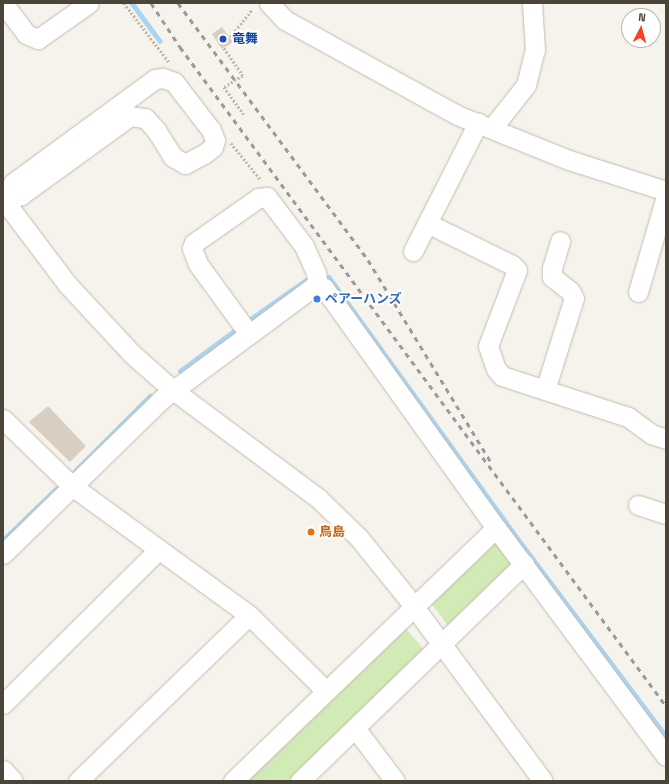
<!DOCTYPE html>
<meta charset="utf-8">
<style>
body{margin:0}
#map{position:relative;width:669px;height:784px;overflow:hidden;background:#f6f3ec;font-family:"Space Grotesk","Noto Sans JP",sans-serif}
div>[style]{position:absolute}
[style*='--x']{left:calc(var(--x)*1px);top:calc(var(--y)*1px);width:calc(var(--w)*1px);rotate:calc(var(--a)*1deg)}
.green>*{inset:0;background:#d2eab5}
.stream>*{height:4.5px;margin:-2.25px;padding:0 2.25px;transform-origin:2.25px;border-radius:2.25px;background:#a9d4f2}
.building>*{inset:0;background:#d8cfc1}
.path>*{height:2.5px;margin-top:-1.25px;transform-origin:0;background:repeating-linear-gradient(90deg,#c4b79f 0 2px,transparent 0 4px)}
.roads{filter:drop-shadow(0 0 1px #c2bbae) drop-shadow(0 0 1px #c2bbae)}
.minor>*{height:19px;margin:-9.5px;padding:0 9.5px;transform-origin:9.5px;border-radius:9.5px;background:#fff}
.rail>*{height:3px;margin-top:-1.5px;transform-origin:0;background:repeating-linear-gradient(90deg,#9a9a9a 0 5px,transparent 0 10px)}
.path-bridge>*{height:2.5px;margin-top:-1.25px;transform-origin:0;background:repeating-linear-gradient(90deg,#c4b79f 0 2px,transparent 0 4px)}
.dots>*{width:11px;height:11px;translate:-50% -50%;box-sizing:border-box;border:2px solid #fff;border-radius:50%}
span{translate:-50% -50%;white-space:nowrap;text-align:center;line-height:1.15;-webkit-text-stroke:4px #fff;paint-order:stroke}
.transit-label{font-size:13px;color:#164399;font-weight:700}
.left{translate:0 -50%;text-align:left}
.shop-label{font-size:13px;color:#366cbe;font-weight:700}
.food-label{font-size:13px;color:#c56008;font-weight:700}
.frame{position:absolute;inset:0;border:4px solid #4b4439;pointer-events:none}
.north{position:absolute;left:621px;top:8px;width:40px;height:40px;box-sizing:border-box;background:#fff;border:1px solid #b7b4b0;border-radius:50%;rotate:6deg;font-size:11px;font-weight:700;line-height:16px;text-align:center;color:#4b4439}
.north::after{content:'';display:block;margin:auto;width:14px;height:18px;background:#fc3f1d;clip-path:polygon(50% 0,100% 100%,50% 72%,0 100%)}
</style>
<div id="map">
<div class="green">
<i style="clip-path:polygon(495px 541px,512px 564px,449px 627px,428px 599px)"></i>
<i style="clip-path:polygon(402px 624px,426px 652px,292px 781px,242px 781px)"></i>
</div>
<div class="stream">
<i style="--x:132;--y:3;--w:47;--a:53.6"></i>
<i style="--x:329;--y:277;--w:323;--a:54.2"></i>
<i style="--x:518;--y:539;--w:246;--a:53.1"></i>
<i style="--x:252;--y:318;--w:66;--a:-35.1"></i>
<i style="--x:180;--y:371;--w:67;--a:-36.5"></i>
<i style="--x:75;--y:471;--w:106;--a:-45"></i>
<i style="--x:3;--y:540;--w:74;--a:-43.9"></i>
</div>
<div class="building">
<i style="clip-path:polygon(222px 27px,233px 42px,222px 49px,212px 34px)"></i>
<i style="clip-path:polygon(48px 406px,86px 446px,70px 462px,29px 422px)"></i>
</div>
<div class="path">
<i style="--x:124;--y:3;--w:74;--a:52.7"></i>
<i style="--x:230;--y:37;--w:36;--a:-51"></i>
<i style="--x:224;--y:48;--w:33;--a:55"></i>
<i style="--x:224;--y:87;--w:34;--a:54"></i>
<i style="--x:231;--y:143;--w:48;--a:51"></i>
</div>
<div class="roads">
<div class="minor">
<i style="--x:3;--y:3;--w:39;--a:53"></i>
<i style="--x:26;--y:34;--w:13;--a:23"></i>
<i style="--x:38;--y:39;--w:62;--a:-35.2"></i>
<i style="--x:269;--y:3;--w:23;--a:47"></i>
<i style="--x:285;--y:20;--w:196;--a:28.9"></i>
<i style="--x:457;--y:115;--w:121;--a:21.9"></i>
<i style="--x:569;--y:160;--w:102;--a:17.7"></i>
<i style="--x:492;--y:128;--w:55;--a:-51.7"></i>
<i style="--x:526;--y:85;--w:36;--a:-76"></i>
<i style="--x:535;--y:50;--w:47;--a:-93.7"></i>
<i style="--x:3;--y:199;--w:106;--a:53"></i>
<i style="--x:67;--y:284;--w:96;--a:47.1"></i>
<i style="--x:132;--y:354;--w:55;--a:41.3"></i>
<i style="--x:173;--y:390;--w:181;--a:36.7"></i>
<i style="--x:318;--y:498;--w:57;--a:44.3"></i>
<i style="--x:359;--y:538;--w:80;--a:51.1"></i>
<i style="--x:409;--y:600;--w:225;--a:53.5"></i>
<i style="--x:3;--y:201;--w:19;--a:-18"></i>
<i style="--x:21;--y:195;--w:135;--a:-35.9"></i>
<i style="--x:130;--y:116;--w:15;--a:8"></i>
<i style="--x:145;--y:118;--w:16;--a:47"></i>
<i style="--x:156;--y:130;--w:32;--a:58"></i>
<i style="--x:173;--y:157;--w:14;--a:30"></i>
<i style="--x:185;--y:164;--w:21;--a:-28"></i>
<i style="--x:204;--y:154;--w:11;--a:-38"></i>
<i style="--x:213;--y:147;--w:7;--a:-74"></i>
<i style="--x:215;--y:140;--w:11;--a:-112"></i>
<i style="--x:211;--y:130;--w:61;--a:-127.6"></i>
<i style="--x:174;--y:82;--w:12;--a:-160"></i>
<i style="--x:163;--y:78;--w:8;--a:173"></i>
<i style="--x:155;--y:79;--w:176;--a:143.8"></i>
<i style="--x:13;--y:183;--w:19;--a:118"></i>
<i style="--x:427;--y:223;--w:95;--a:26.3"></i>
<i style="--x:512;--y:265;--w:7;--a:45"></i>
<i style="--x:517;--y:270;--w:81;--a:110.9"></i>
<i style="--x:488;--y:346;--w:24;--a:71"></i>
<i style="--x:496;--y:369;--w:9;--a:49"></i>
<i style="--x:502;--y:376;--w:133;--a:18"></i>
<i style="--x:628;--y:417;--w:29;--a:36"></i>
<i style="--x:651;--y:434;--w:16;--a:18"></i>
<i style="--x:413;--y:251;--w:144;--a:-63.1"></i>
<i style="--x:638;--y:292;--w:100;--a:-73.7"></i>
<i style="--x:249;--y:334;--w:87;--a:-126.1"></i>
<i style="--x:198;--y:264;--w:17;--a:-111"></i>
<i style="--x:192;--y:248;--w:5;--a:-68"></i>
<i style="--x:194;--y:243;--w:78;--a:-35.1"></i>
<i style="--x:258;--y:198;--w:9;--a:-6"></i>
<i style="--x:267;--y:197;--w:61;--a:52.9"></i>
<i style="--x:304;--y:246;--w:30;--a:66"></i>
<i style="--x:316;--y:273;--w:13;--a:81"></i>
<i style="--x:545;--y:390;--w:96;--a:-72.5"></i>
<i style="--x:574;--y:298;--w:8;--a:-120"></i>
<i style="--x:570;--y:291;--w:23;--a:-142"></i>
<i style="--x:552;--y:277;--w:9;--a:-90"></i>
<i style="--x:552;--y:268;--w:28;--a:-73"></i>
<i style="--x:3;--y:419;--w:96;--a:44.2"></i>
<i style="--x:72;--y:486;--w:219;--a:36.1"></i>
<i style="--x:249;--y:615;--w:108;--a:44.6"></i>
<i style="--x:638;--y:505;--w:29;--a:18"></i>
<i style="--x:3;--y:554;--w:223;--a:-44.3"></i>
<i style="--x:163;--y:398;--w:187;--a:-36.5"></i>
<i style="--x:313;--y:287;--w:5;--a:-11"></i>
<i style="--x:318;--y:286;--w:6;--a:18"></i>
<i style="--x:324;--y:288;--w:295;--a:54.4"></i>
<i style="--x:496;--y:528;--w:284;--a:53.3"></i>
<i style="--x:3;--y:704;--w:218;--a:-44.8"></i>
<i style="--x:355;--y:728;--w:66;--a:53"></i>
<i style="--x:3;--y:770;--w:15;--a:48"></i>
<i style="--x:78;--y:781;--w:238;--a:-44.1"></i>
<i style="--x:233;--y:781;--w:365;--a:-43.9"></i>
<i style="--x:300;--y:781;--w:312;--a:-44.1"></i>
</div>
</div>
<div class="rail">
<i style="--x:151;--y:3;--w:53;--a:56.6"></i>
<i style="--x:180;--y:47;--w:819;--a:53.59"></i>
<i style="--x:178;--y:3;--w:320;--a:53.5"></i>
<i style="--x:368;--y:260;--w:235;--a:58.7"></i>
</div>
<div class="path-bridge">
<i style="--x:224;--y:87;--w:22;--a:-32"></i>
</div>
<div class="dots">
<i style="left:223px;top:39px;background:#1a4fb4"></i>
<i style="left:317px;top:299px;background:#3f7fe0"></i>
<i style="left:311px;top:532px;background:#e8710a"></i>
</div>
<div class="transit-label">
<span class="left" style="left:232px;top:39px">竜舞</span>
</div>
<div class="shop-label">
<span class="left" style="left:325px;top:299px">ペアーハンズ</span>
</div>
<div class="food-label">
<span class="left" style="left:319px;top:532px">鳥島</span>
</div>
<div class="frame"></div>
<div class="north">N</div>
</div>
